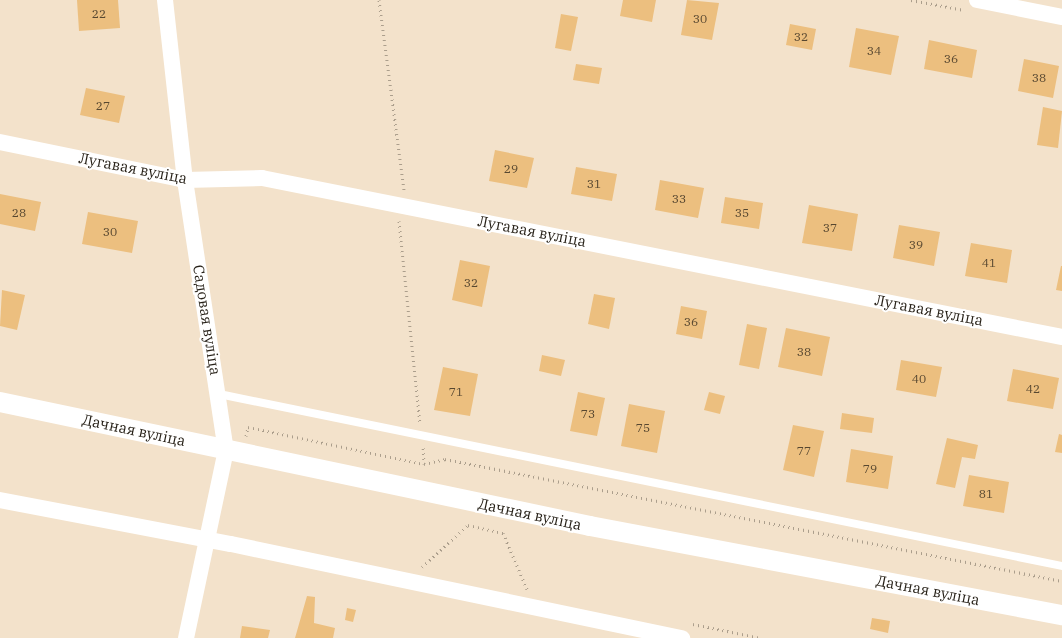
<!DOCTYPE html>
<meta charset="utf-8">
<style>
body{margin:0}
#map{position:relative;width:1062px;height:638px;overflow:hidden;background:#f3e2cb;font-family:"IBM Plex Serif",serif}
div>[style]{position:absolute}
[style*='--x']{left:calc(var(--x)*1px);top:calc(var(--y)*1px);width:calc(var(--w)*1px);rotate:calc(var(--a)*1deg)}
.building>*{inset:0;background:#ecbf7f}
.path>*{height:3px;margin-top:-1.5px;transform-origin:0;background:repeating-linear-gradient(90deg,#ab9e8c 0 1px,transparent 0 5px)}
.service>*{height:8px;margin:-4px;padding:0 4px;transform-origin:4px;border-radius:4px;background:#fff}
.minor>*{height:16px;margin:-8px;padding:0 8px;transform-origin:8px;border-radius:8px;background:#fff}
.tertiary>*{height:20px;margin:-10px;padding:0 10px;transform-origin:10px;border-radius:10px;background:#fff}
span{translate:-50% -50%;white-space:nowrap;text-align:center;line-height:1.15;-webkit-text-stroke:4px #fff;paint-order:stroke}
.number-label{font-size:12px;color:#574730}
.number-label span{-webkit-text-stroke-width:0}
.street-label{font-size:15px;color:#251f16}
</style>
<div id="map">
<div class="building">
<i style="clip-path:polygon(77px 0,118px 0,120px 28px,79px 31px)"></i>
<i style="clip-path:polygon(623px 0,656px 0,652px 22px,620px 16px)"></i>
<i style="clip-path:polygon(687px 0,719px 3px,712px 40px,681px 35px)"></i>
<i style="clip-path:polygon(561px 14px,578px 17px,571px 51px,555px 48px)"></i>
<i style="clip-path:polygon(790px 24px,816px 29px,812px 50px,786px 45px)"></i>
<i style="clip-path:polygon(856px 28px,899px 36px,891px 75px,849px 67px)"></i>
<i style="clip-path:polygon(929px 40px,977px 50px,972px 78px,924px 69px)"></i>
<i style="clip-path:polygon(1024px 59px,1059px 66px,1053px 98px,1018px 91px)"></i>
<i style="clip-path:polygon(576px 64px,602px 68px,599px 84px,573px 80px)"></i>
<i style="clip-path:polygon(86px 88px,125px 96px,119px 123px,80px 115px)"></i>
<i style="clip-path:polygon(1043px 107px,1062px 111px,1058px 148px,1037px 145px)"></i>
<i style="clip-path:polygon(495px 150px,534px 158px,527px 188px,489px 181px)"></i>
<i style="clip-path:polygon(576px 167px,617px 174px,612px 201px,571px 194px)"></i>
<i style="clip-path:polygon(660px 180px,704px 188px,698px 218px,655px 210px)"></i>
<i style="clip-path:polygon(0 194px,41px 202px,35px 231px,0 224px)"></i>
<i style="clip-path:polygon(725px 197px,763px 203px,759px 229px,721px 223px)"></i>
<i style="clip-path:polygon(809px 205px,858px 214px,852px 251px,802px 243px)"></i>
<i style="clip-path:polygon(88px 212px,138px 221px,132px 253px,82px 244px)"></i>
<i style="clip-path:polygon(899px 225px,940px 232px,934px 266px,893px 258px)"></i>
<i style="clip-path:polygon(971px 243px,1012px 250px,1007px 283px,965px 276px)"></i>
<i style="clip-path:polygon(460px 260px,490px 266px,482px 307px,452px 300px)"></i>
<i style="clip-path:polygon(1061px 266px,1062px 266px,1062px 291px,1056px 290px)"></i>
<i style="clip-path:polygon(2px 290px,25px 295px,17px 330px,0 326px)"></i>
<i style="clip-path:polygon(594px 294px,615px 298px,609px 329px,588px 324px)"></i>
<i style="clip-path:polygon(681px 306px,707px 311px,702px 339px,676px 334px)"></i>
<i style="clip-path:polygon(747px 324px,767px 328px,759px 369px,739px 365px)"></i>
<i style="clip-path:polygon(786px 328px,830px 337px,822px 376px,778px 367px)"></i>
<i style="clip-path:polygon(542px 355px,565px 360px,561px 376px,539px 371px)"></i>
<i style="clip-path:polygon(901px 360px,942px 367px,936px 397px,896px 390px)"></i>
<i style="clip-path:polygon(443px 367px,478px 374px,470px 416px,434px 410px)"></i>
<i style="clip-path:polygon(1013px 369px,1059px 378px,1053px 409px,1007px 401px)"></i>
<i style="clip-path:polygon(578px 392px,605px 398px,597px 436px,570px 431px)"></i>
<i style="clip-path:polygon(709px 392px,725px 396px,720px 414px,704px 410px)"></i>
<i style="clip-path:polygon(629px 404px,665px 411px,657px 453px,621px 446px)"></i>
<i style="clip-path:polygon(842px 413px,874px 418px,872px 433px,840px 429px)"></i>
<i style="clip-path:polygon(793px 425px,824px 431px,814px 477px,783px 470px)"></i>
<i style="clip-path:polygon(1059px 434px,1062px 435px,1062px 453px,1055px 452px)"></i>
<i style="clip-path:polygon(947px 438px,978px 445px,975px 459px,962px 457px,955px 488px,936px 484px)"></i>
<i style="clip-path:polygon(851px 449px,893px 456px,888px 489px,846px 482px)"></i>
<i style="clip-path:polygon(969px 475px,1009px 482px,1004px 513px,963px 506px)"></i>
<i style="clip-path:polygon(307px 596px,315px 597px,314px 623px,335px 628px,333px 638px,295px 638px)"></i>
<i style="clip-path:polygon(347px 608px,356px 610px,353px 622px,345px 620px)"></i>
<i style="clip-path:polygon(872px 618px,890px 621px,888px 633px,870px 629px)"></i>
<i style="clip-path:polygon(242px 626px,270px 630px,268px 638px,240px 638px)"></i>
</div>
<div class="path">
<i style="--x:379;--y:0;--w:192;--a:82.5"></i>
<i style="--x:911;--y:0;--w:54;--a:10.7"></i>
<i style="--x:399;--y:221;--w:203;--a:84.1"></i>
<i style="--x:246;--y:436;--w:9;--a:-77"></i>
<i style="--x:248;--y:427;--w:180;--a:11.9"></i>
<i style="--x:424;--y:464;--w:17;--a:-93"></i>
<i style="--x:424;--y:464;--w:22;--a:-13"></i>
<i style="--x:445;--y:459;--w:629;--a:11.18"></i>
<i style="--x:422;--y:567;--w:62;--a:-42.4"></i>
<i style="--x:468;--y:525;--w:36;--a:13"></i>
<i style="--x:503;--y:533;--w:61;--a:66.8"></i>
<i style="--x:693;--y:624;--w:69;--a:11.6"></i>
</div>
<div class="service">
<i style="--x:219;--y:394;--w:860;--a:11.53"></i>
</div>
<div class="minor">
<i style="--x:165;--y:0;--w:181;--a:83.7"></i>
<i style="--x:185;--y:180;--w:273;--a:81.4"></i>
<i style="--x:226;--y:450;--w:192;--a:102"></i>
<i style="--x:977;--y:0;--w:87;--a:11.3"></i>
<i style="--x:0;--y:142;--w:189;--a:11.6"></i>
<i style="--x:185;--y:180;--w:77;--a:-1.5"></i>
<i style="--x:262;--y:178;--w:816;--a:11.24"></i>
<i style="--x:0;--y:500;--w:235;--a:10.8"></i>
<i style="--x:231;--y:544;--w:461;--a:11.8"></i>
</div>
<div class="tertiary">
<i style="--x:0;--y:402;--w:603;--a:11.87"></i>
<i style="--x:590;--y:526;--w:480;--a:10.7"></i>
</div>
<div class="number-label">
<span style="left:99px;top:14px">22</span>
<span style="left:700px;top:19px">30</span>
<span style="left:801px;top:37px">32</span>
<span style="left:874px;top:51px">34</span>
<span style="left:951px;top:59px">36</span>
<span style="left:1039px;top:78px">38</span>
<span style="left:103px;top:106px">27</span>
<span style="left:511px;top:169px">29</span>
<span style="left:594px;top:184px">31</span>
<span style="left:679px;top:199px">33</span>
<span style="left:19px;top:213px">28</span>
<span style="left:742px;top:213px">35</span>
<span style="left:830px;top:228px">37</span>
<span style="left:110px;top:232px">30</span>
<span style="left:916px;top:245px">39</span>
<span style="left:989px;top:263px">41</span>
<span style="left:471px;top:283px">32</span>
<span style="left:691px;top:322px">36</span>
<span style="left:804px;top:352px">38</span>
<span style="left:919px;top:379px">40</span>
<span style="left:1033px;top:389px">42</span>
<span style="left:456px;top:392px">71</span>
<span style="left:588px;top:414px">73</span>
<span style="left:643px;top:428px">75</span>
<span style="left:804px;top:451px">77</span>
<span style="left:870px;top:469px">79</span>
<span style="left:986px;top:494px">81</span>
</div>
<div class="street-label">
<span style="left:133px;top:168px;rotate:11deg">Лугавая вуліца</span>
<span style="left:532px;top:231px;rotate:11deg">Лугавая вуліца</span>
<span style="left:929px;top:310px;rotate:11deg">Лугавая вуліца</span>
<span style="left:207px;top:320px;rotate:81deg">Садовая вуліца</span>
<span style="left:134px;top:430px;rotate:12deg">Дачная вуліца</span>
<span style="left:530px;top:514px;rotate:12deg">Дачная вуліца</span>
<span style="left:928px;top:590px;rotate:11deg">Дачная вуліца</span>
</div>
</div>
